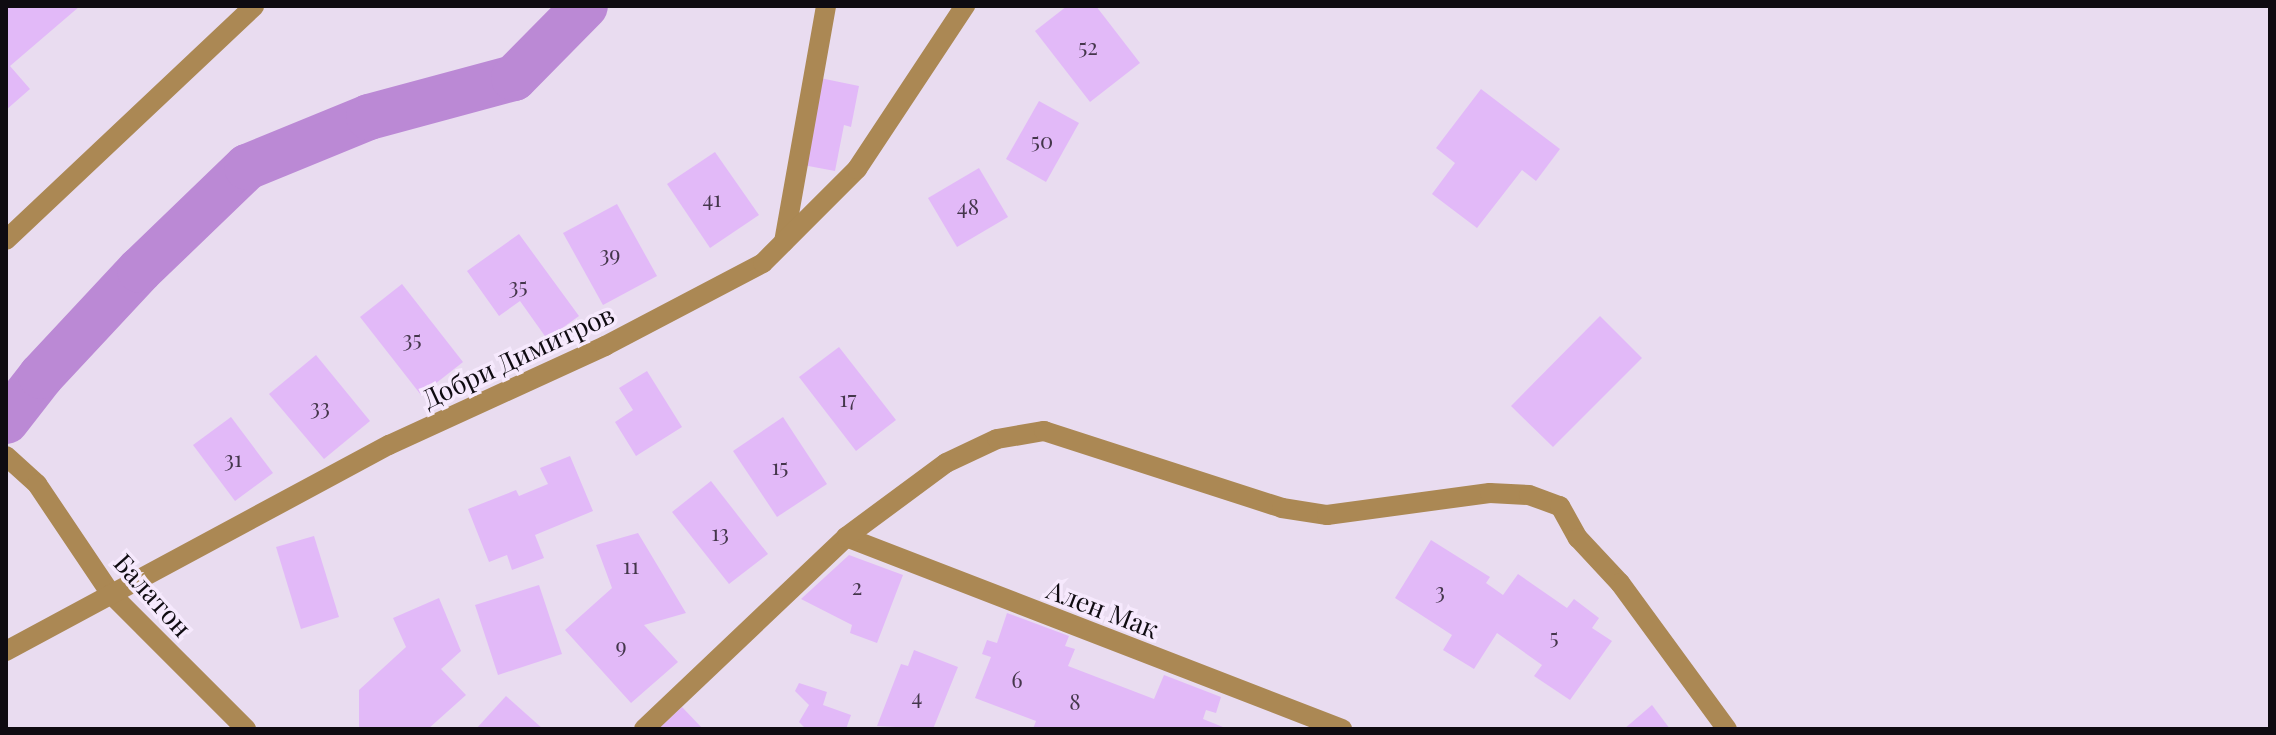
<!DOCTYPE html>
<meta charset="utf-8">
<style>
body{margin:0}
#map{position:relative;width:2276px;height:735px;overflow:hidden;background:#e9dcf0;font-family:"Playfair Display",serif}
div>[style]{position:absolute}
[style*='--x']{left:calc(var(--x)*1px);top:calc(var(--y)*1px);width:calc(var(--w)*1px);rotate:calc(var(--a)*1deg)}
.canal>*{height:46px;margin:-23px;padding:0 23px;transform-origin:23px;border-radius:23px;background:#bb89d5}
.building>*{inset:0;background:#e2b9f8}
.minor>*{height:20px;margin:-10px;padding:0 10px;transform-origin:10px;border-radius:10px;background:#ab8854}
span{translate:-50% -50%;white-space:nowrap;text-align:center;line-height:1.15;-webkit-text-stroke:7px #f6e9fd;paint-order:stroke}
.number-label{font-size:22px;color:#44364b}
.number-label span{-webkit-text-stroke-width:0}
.street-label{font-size:26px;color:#0f0b11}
.frame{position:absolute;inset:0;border:8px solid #0f0b11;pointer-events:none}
</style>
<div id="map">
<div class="canal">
<i style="--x:6;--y:421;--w:57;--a:-52.1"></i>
<i style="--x:41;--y:376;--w:145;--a:-47"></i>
<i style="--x:140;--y:270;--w:149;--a:-43.9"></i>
<i style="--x:247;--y:167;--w:132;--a:-22.3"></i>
<i style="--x:369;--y:117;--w:150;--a:-15.1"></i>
<i style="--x:514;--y:78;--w:101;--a:-45.4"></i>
</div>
<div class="building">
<i style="clip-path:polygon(6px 6px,80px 6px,10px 66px,30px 89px,6px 110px)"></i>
<i style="clip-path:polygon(1067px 6px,1096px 6px,1140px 63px,1090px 102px,1035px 31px)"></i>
<i style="clip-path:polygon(820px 78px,859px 86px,851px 127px,844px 125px,835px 171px,803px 165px)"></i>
<i style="clip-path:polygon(1481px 89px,1560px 149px,1536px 181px,1522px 170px,1477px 228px,1432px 194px,1455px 163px,1436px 148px)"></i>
<i style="clip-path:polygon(1039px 101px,1079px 123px,1046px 182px,1006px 159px)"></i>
<i style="clip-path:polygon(715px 152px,759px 215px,710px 248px,667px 184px)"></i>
<i style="clip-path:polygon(979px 168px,1008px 217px,957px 247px,928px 198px)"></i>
<i style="clip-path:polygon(617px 204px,657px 276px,603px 305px,563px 233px)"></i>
<i style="clip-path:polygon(519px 234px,579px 316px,547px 339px,520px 301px,499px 316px,467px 271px)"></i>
<i style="clip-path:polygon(402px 284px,463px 362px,421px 395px,360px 317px)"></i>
<i style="clip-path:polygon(1600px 316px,1642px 358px,1553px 447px,1511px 406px)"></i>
<i style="clip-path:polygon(839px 347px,896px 420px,856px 451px,799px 377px)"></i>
<i style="clip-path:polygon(316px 355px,370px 421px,324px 459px,269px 394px)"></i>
<i style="clip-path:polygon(647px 371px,682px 427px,636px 456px,615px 422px,633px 410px,619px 388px)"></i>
<i style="clip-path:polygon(231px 417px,273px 473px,235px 501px,193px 445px)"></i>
<i style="clip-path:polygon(783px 417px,827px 484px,777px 517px,733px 451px)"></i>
<i style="clip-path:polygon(570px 456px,593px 511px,535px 535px,544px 558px,512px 570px,507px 555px,489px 562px,468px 509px,516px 490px,519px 496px,548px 484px,540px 468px)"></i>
<i style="clip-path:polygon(711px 481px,768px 554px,729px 584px,672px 512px)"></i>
<i style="clip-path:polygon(638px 533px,686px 613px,644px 625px,678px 662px,631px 703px,565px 630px,612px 588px,596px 545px)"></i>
<i style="clip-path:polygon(314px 536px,339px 617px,301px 629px,276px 547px)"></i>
<i style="clip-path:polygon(1431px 540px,1490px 577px,1486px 583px,1503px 595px,1518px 574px,1567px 608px,1574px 599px,1599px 618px,1592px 628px,1612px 641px,1570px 700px,1534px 676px,1542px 665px,1497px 633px,1474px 669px,1443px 650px,1452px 635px,1395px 598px)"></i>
<i style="clip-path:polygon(849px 555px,903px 575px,877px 643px,850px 633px,852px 625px,801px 599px)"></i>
<i style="clip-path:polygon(539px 585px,562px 654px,498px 675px,475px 605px)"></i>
<i style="clip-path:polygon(439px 598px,461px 651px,441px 669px,466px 695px,428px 729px,359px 729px,359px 690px,406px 647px,393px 618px)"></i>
<i style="clip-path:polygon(1007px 613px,1069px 636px,1065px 646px,1075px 649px,1068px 666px,1154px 699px,1164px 675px,1221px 697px,1216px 713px,1206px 710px,1203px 719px,1228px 729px,1033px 729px,1036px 721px,975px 698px,991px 657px,982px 654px,987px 640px,997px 643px)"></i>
<i style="clip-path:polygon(914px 650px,958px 667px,933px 729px,877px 726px,901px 664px,908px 666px)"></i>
<i style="clip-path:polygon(799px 683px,827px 692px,823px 705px,851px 715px,846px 729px,806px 729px,799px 722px,809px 705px,795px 691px)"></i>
<i style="clip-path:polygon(506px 696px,543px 729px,476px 729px)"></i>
<i style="clip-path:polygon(1652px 705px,1670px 729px,1624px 729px)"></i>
<i style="clip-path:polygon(682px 707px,703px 729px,658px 729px)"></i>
</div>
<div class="minor">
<i style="--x:6;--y:240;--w:341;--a:-43.3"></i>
<i style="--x:784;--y:242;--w:240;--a:-79.9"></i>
<i style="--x:6;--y:456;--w:42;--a:42.1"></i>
<i style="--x:37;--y:484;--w:133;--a:56.1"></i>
<i style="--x:111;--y:594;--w:191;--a:45"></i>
<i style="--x:846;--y:537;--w:532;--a:21.16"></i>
<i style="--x:6;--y:651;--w:435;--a:-28.3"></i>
<i style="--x:389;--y:445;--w:238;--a:-24.6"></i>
<i style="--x:605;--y:346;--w:178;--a:-27.7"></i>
<i style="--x:763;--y:263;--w:133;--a:-45"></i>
<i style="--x:857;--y:169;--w:196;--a:-56.5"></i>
<i style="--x:644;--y:729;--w:279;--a:-43.5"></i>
<i style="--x:846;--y:537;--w:124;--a:-36.5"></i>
<i style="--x:946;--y:463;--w:56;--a:-25.2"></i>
<i style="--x:997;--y:439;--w:48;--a:-9.7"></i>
<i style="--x:1044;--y:431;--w:250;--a:17.9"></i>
<i style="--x:1282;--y:508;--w:46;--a:8.8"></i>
<i style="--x:1327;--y:515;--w:164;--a:-7.7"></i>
<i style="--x:1490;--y:493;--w:39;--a:3"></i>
<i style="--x:1529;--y:495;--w:33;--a:20"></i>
<i style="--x:1560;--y:506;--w:37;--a:61"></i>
<i style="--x:1578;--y:538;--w:62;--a:47"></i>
<i style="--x:1620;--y:583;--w:181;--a:53.8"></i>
</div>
<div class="number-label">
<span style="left:1088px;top:47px">52</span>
<span style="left:1042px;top:141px">50</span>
<span style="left:712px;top:199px">41</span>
<span style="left:968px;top:207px">48</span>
<span style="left:610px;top:254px">39</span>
<span style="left:518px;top:286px">35</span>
<span style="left:412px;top:339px">35</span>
<span style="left:848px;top:399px">17</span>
<span style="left:320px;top:407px">33</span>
<span style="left:233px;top:459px">31</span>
<span style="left:780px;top:467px">15</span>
<span style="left:720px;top:533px">13</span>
<span style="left:631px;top:566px">11</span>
<span style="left:857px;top:587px">2</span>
<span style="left:1440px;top:591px">3</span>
<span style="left:1554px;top:637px">5</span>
<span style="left:621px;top:646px">9</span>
<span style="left:1017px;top:680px">6</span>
<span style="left:917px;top:697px">4</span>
<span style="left:1075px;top:702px">8</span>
</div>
<div class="street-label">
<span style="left:518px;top:356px;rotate:-25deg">Добри Димитров</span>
<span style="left:153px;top:595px;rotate:48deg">Балатон</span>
<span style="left:1103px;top:609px;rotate:21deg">Ален Мак</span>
</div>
<div class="frame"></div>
</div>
